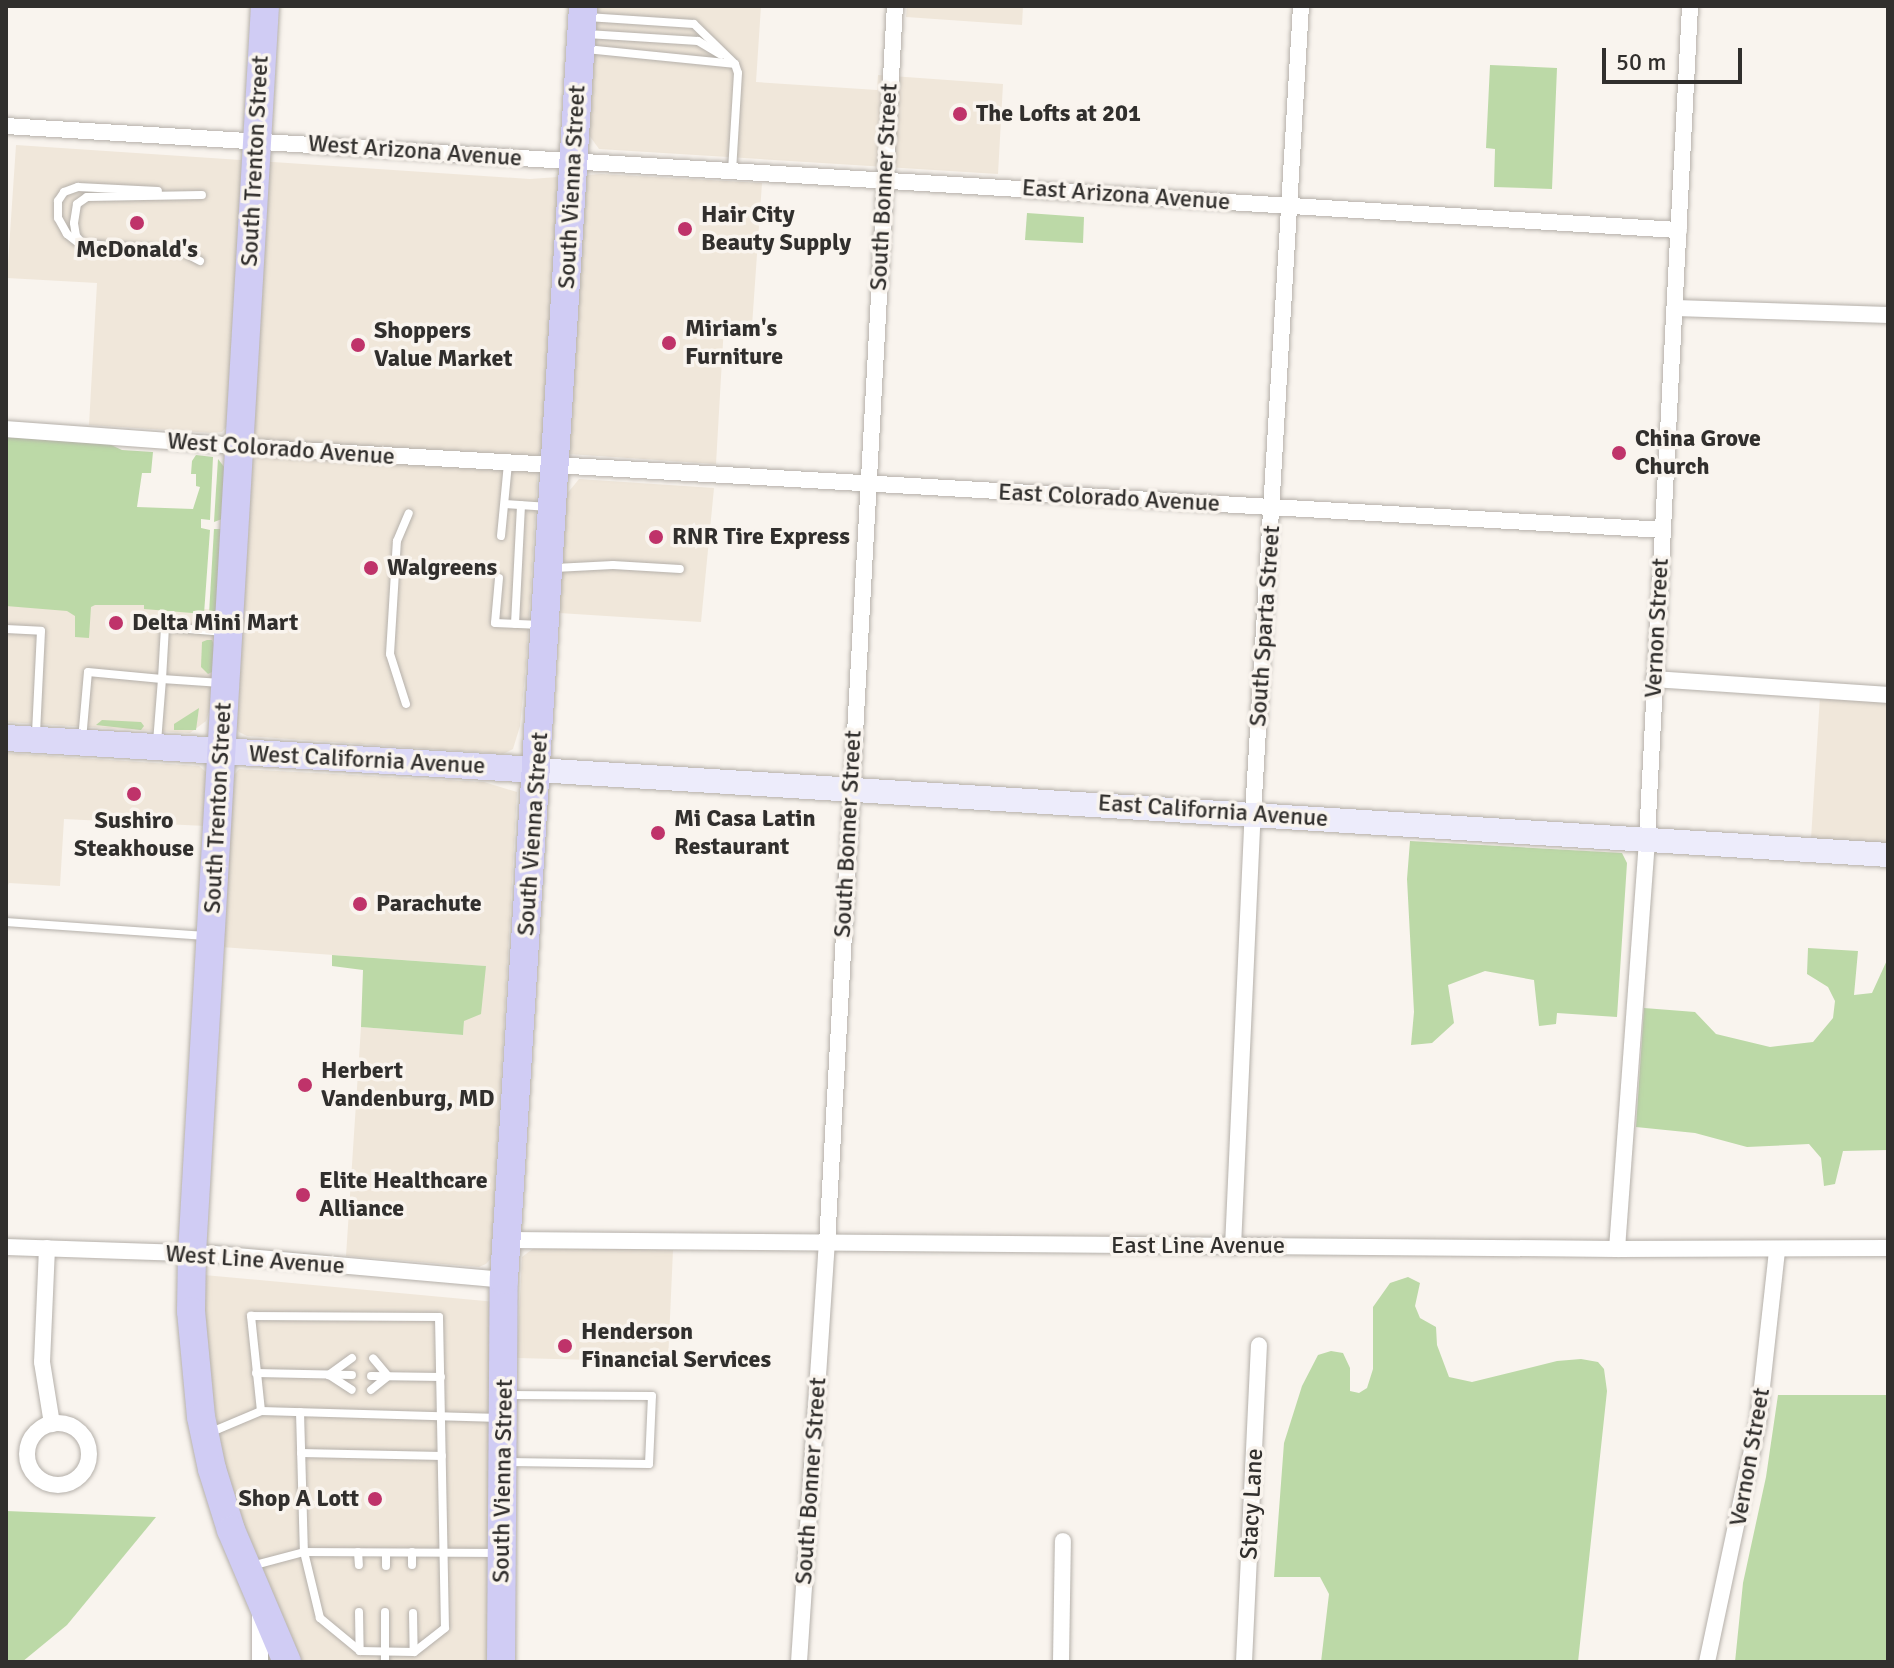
<!DOCTYPE html>
<style>
body{margin:0}
#map{position:relative;width:1894px;height:1668px;overflow:hidden;background:#f9f4ee;font-family:Signika,sans-serif}
div>[style]{position:absolute}
[style*='--x']{left:calc(var(--x)*1px);top:calc(var(--y)*1px);width:calc(var(--w)*1px);rotate:calc(var(--a)*1deg)}
.built>*{inset:0;background:#f0e7da}
.green>*{inset:0;background:#bcd9a7}
.roads{filter:drop-shadow(0 0 2px #b5b0aa) drop-shadow(0 0 2px #b5b0aa)}
.service>*{height:8px;margin:-4px;padding:0 4px;transform-origin:4px;border-radius:4px;background:#fff}
.minor>*{height:16px;margin:-8px;padding:0 8px;transform-origin:8px;border-radius:8px;background:#fff}
.minor>.ring{margin:-8px;padding:0;box-sizing:content-box;background:none;border:16px solid #fff;border-radius:50%}
.secondary>*{height:24px;margin:-12px;padding:0 12px;transform-origin:12px;border-radius:12px;background:#edecfb}
.primary>*{height:26px;margin:-13px;padding:0 13px;transform-origin:13px;border-radius:13px;background:#dcd9f7}
.trunk>*{height:28px;margin:-14px;padding:0 14px;transform-origin:14px;border-radius:14px;background:#d0ccf4}
.dots>*{width:22px;height:22px;translate:-50% -50%;box-sizing:border-box;border:4px solid #f9f4ee;border-radius:50%}
span{translate:-50% -50%;white-space:nowrap;text-align:center;line-height:1.15;-webkit-text-stroke:7px #f9f4ee;paint-order:stroke}
.poi-label{font-size:24px;color:#312f2d;font-weight:700}
.left{translate:0 -50%;text-align:left}
.right{translate:-100% -50%;text-align:right}
.street-label{font-size:24px;color:#312f2d}
.frame{position:absolute;inset:0;border:8px solid #312f2d;pointer-events:none}
.scale{position:absolute;left:1602px;top:48px;width:140px;height:36px;box-sizing:border-box;border:4px solid #312f2d;border-top:0;padding-left:10px;font-size:24px;line-height:28px;white-space:nowrap;color:#312f2d;-webkit-text-stroke:6px #f9f4ee;paint-order:stroke}
</style>
<div id="map">
<div class="built">
<i style="clip-path:polygon(596px 6px,761px 6px,756px 82px,877px 90px,878px 75px,1003px 84px,998px 174px,599px 149px,589px 135px)"></i>
<i style="clip-path:polygon(907px 6px,1023px 6px,1022px 25px,906px 17px)"></i>
<i style="clip-path:polygon(16px 145px,530px 179px,601px 174px,762px 183px,752px 326px,724px 325px,716px 464px,539px 452px,526px 665px,520px 726px,513px 749px,503px 754px,247px 736px,239px 732px,236px 725px,227px 426px,222px 432px,212px 433px,89px 425px,97px 283px,7px 278px)"></i>
<i style="clip-path:polygon(579px 479px,714px 488px,701px 622px,559px 613px,566px 495px)"></i>
<i style="clip-path:polygon(6px 594px,217px 610px,210px 708px,206px 721px,190px 733px,6px 722px)"></i>
<i style="clip-path:polygon(1820px 696px,1888px 701px,1888px 844px,1811px 839px)"></i>
<i style="clip-path:polygon(6px 753px,199px 766px,206px 772px,205px 826px,64px 819px,60px 886px,9px 883px,6px 890px)"></i>
<i style="clip-path:polygon(239px 769px,484px 782px,517px 792px,491px 1258px,486px 1264px,479px 1267px,346px 1256px,361px 1027px,463px 1035px,464px 1021px,486px 966px,221px 947px,231px 779px)"></i>
<i style="clip-path:polygon(535px 1247px,673px 1250px,668px 1362px,517px 1358px,522px 1257px)"></i>
<i style="clip-path:polygon(204px 1275px,496px 1302px,493px 1662px,300px 1662px,268px 1598px,228px 1485px,206px 1357px)"></i>
</div>
<div class="green">
<i style="clip-path:polygon(1490px 65px,1557px 68px,1552px 189px,1494px 187px,1495px 149px,1486px 148px)"></i>
<i style="clip-path:polygon(1027px 213px,1084px 217px,1083px 243px,1025px 240px)"></i>
<i style="clip-path:polygon(6px 437px,109px 444px,122px 450px,153px 452px,151px 473px,142px 473px,137px 507px,193px 509px,200px 487px,196px 486px,196px 474px,191px 474px,192px 461px,196px 455px,213px 457px,210px 520px,201px 519px,201px 528px,210px 530px,204px 614px,144px 609px,144px 605px,95px 605px,91px 607px,89px 638px,75px 637px,75px 616px,67px 611px,6px 606px)"></i>
<i style="clip-path:polygon(218px 459px,225px 468px,222px 519px,214px 522px)"></i>
<i style="clip-path:polygon(214px 529px,222px 529px,217px 610px,213px 614px,209px 614px)"></i>
<i style="clip-path:polygon(207px 640px,212px 640px,215px 647px,212px 672px,208px 674px,201px 667px,202px 642px)"></i>
<i style="clip-path:polygon(199px 708px,196px 730px,174px 730px,174px 724px)"></i>
<i style="clip-path:polygon(102px 720px,141px 722px,144px 726px,141px 730px,96px 725px)"></i>
<i style="clip-path:polygon(1410px 841px,1622px 853px,1627px 863px,1617px 1017px,1557px 1013px,1556px 1024px,1539px 1026px,1534px 980px,1485px 971px,1448px 985px,1454px 1023px,1432px 1043px,1411px 1045px,1414px 1012px,1407px 879px)"></i>
<i style="clip-path:polygon(1808px 948px,1858px 951px,1854px 995px,1872px 993px,1888px 958px,1888px 1150px,1843px 1151px,1835px 1184px,1824px 1186px,1821px 1158px,1809px 1144px,1747px 1147px,1695px 1133px,1636px 1127px,1644px 1008px,1695px 1012px,1716px 1034px,1770px 1047px,1813px 1042px,1833px 1018px,1835px 1001px,1828px 987px,1807px 974px)"></i>
<i style="clip-path:polygon(332px 955px,486px 966px,481px 1014px,464px 1021px,463px 1035px,361px 1027px,363px 970px,332px 966px)"></i>
<i style="clip-path:polygon(1408px 1277px,1420px 1283px,1415px 1306px,1420px 1318px,1436px 1327px,1437px 1345px,1449px 1377px,1472px 1382px,1557px 1361px,1581px 1359px,1598px 1362px,1604px 1369px,1607px 1391px,1578px 1662px,1321px 1662px,1329px 1594px,1320px 1577px,1274px 1577px,1284px 1443px,1302px 1386px,1318px 1355px,1331px 1351px,1343px 1353px,1350px 1368px,1350px 1391px,1359px 1393px,1367px 1388px,1373px 1369px,1373px 1307px,1390px 1283px)"></i>
<i style="clip-path:polygon(1778px 1395px,1888px 1395px,1888px 1662px,1735px 1662px,1743px 1583px,1766px 1477px)"></i>
<i style="clip-path:polygon(6px 1511px,156px 1517px,67px 1625px,22px 1662px,6px 1662px)"></i>
</div>
<div class="roads">
<div class="service">
<i style="--x:587;--y:17;--w:107;--a:3.7"></i>
<i style="--x:694;--y:24;--w:57;--a:44.3"></i>
<i style="--x:735;--y:64;--w:9;--a:72"></i>
<i style="--x:738;--y:73;--w:97;--a:93.5"></i>
<i style="--x:587;--y:34;--w:111;--a:3.6"></i>
<i style="--x:698;--y:41;--w:27;--a:31"></i>
<i style="--x:585;--y:49;--w:150;--a:5.7"></i>
<i style="--x:77;--y:242;--w:13;--a:-141"></i>
<i style="--x:67;--y:234;--w:18;--a:-119"></i>
<i style="--x:58;--y:218;--w:17;--a:-90"></i>
<i style="--x:58;--y:201;--w:11;--a:-56"></i>
<i style="--x:64;--y:192;--w:15;--a:-20"></i>
<i style="--x:78;--y:187;--w:80;--a:2.9"></i>
<i style="--x:200;--y:261;--w:21;--a:-152"></i>
<i style="--x:181;--y:251;--w:98;--a:-175.9"></i>
<i style="--x:83;--y:244;--w:11;--a:-131"></i>
<i style="--x:76;--y:236;--w:13;--a:-99"></i>
<i style="--x:74;--y:223;--w:19;--a:-81"></i>
<i style="--x:77;--y:204;--w:12;--a:-35"></i>
<i style="--x:87;--y:197;--w:115;--a:-1"></i>
<i style="--x:505;--y:504;--w:44;--a:3.9"></i>
<i style="--x:501;--y:536;--w:73;--a:-84.5"></i>
<i style="--x:555;--y:568;--w:58;--a:-3"></i>
<i style="--x:613;--y:565;--w:67;--a:3.4"></i>
<i style="--x:499;--y:578;--w:45;--a:95.1"></i>
<i style="--x:495;--y:623;--w:46;--a:2.5"></i>
<i style="--x:515;--y:624;--w:119;--a:-87.1"></i>
<i style="--x:6;--y:629;--w:35;--a:3"></i>
<i style="--x:41;--y:631;--w:104;--a:92.8"></i>
<i style="--x:221;--y:683;--w:59;--a:-176.1"></i>
<i style="--x:162;--y:679;--w:52;--a:-86.7"></i>
<i style="--x:165;--y:627;--w:60;--a:4.8"></i>
<i style="--x:406;--y:704;--w:52;--a:-107.7"></i>
<i style="--x:390;--y:654;--w:113;--a:-86.5"></i>
<i style="--x:397;--y:541;--w:30;--a:-67"></i>
<i style="--x:82;--y:740;--w:68;--a:-85"></i>
<i style="--x:88;--y:672;--w:74;--a:5.4"></i>
<i style="--x:162;--y:679;--w:63;--a:94.5"></i>
<i style="--x:6;--y:922;--w:200;--a:4"></i>
<i style="--x:352;--y:1358;--w:29;--a:144"></i>
<i style="--x:329;--y:1375;--w:27;--a:33"></i>
<i style="--x:256;--y:1373;--w:96;--a:1.2"></i>
<i style="--x:371;--y:1376;--w:70;--a:0.8"></i>
<i style="--x:371;--y:1390;--w:22;--a:-39"></i>
<i style="--x:388;--y:1376;--w:23;--a:-130"></i>
<i style="--x:261;--y:1411;--w:239;--a:1.7"></i>
<i style="--x:300;--y:1412;--w:140;--a:88.4"></i>
<i style="--x:304;--y:1552;--w:195;--a:0.3"></i>
<i style="--x:209;--y:1433;--w:56;--a:-22.9"></i>
<i style="--x:261;--y:1411;--w:96;--a:-96"></i>
<i style="--x:251;--y:1316;--w:188;--a:0.3"></i>
<i style="--x:439;--y:1317;--w:311;--a:88.9"></i>
<i style="--x:445;--y:1628;--w:39;--a:142"></i>
<i style="--x:414;--y:1652;--w:54;--a:-178.9"></i>
<i style="--x:360;--y:1651;--w:52;--a:-140.5"></i>
<i style="--x:320;--y:1618;--w:68;--a:-103.6"></i>
<i style="--x:304;--y:1552;--w:55;--a:165.2"></i>
<i style="--x:301;--y:1453;--w:141;--a:1.2"></i>
<i style="--x:508;--y:1462;--w:141;--a:0.8"></i>
<i style="--x:649;--y:1464;--w:68;--a:-87.5"></i>
<i style="--x:652;--y:1396;--w:144;--a:-179.6"></i>
<i style="--x:358;--y:1552;--w:13;--a:86"></i>
<i style="--x:412;--y:1552;--w:13;--a:90"></i>
<i style="--x:386;--y:1553;--w:13;--a:90"></i>
<i style="--x:359;--y:1612;--w:39;--a:89"></i>
<i style="--x:413;--y:1613;--w:39;--a:89"></i>
<i style="--x:385;--y:1662;--w:50;--a:-90"></i>
</div>
<div class="minor">
<i style="--x:6;--y:126;--w:1676;--a:3.56"></i>
<i style="--x:1676;--y:308;--w:212;--a:1.9"></i>
<i style="--x:6;--y:429;--w:258;--a:4.2"></i>
<i style="--x:263;--y:448;--w:1401;--a:3.35"></i>
<i style="--x:1654;--y:679;--w:235;--a:3.9"></i>
<i style="--x:508;--y:1240;--w:1109;--a:0.46"></i>
<i style="--x:1617;--y:1249;--w:271;--a:-0.2"></i>
<i style="--x:6;--y:1247;--w:208;--a:1.9"></i>
<i style="--x:214;--y:1254;--w:291;--a:5.1"></i>
<i style="--x:1233;--y:1247;--w:433;--a:-87.4"></i>
<i style="--x:1253;--y:814;--w:809;--a:-86.6"></i>
<i style="--x:47;--y:1248;--w:114;--a:92.5"></i>
<i style="--x:42;--y:1362;--w:63;--a:80.8"></i>
<i style="--x:1617;--y:1249;--w:412;--a:-85.8"></i>
<i style="--x:1647;--y:838;--w:833;--a:-87.04"></i>
<i class="ring" style="left:27px;top:1423px;width:46px;height:46px"></i>
<i style="--x:260;--y:1613;--w:49;--a:90"></i>
<i style="--x:799;--y:1662;--w:419;--a:-86.2"></i>
<i style="--x:827;--y:1244;--w:1240;--a:-86.86"></i>
<i style="--x:1061;--y:1662;--w:121;--a:-89.1"></i>
<i style="--x:1244;--y:1662;--w:317;--a:-87.3"></i>
<i style="--x:1707;--y:1662;--w:244;--a:-78"></i>
<i style="--x:1758;--y:1423;--w:174;--a:-83.7"></i>
</div>
<div class="secondary">
<i style="--x:537;--y:770;--w:1354;--a:3.6"></i>
</div>
<div class="primary">
<i style="--x:6;--y:738;--w:532;--a:3.45"></i>
</div>
<div class="trunk">
<i style="--x:265;--y:6;--w:1249;--a:93.35"></i>
<i style="--x:192;--y:1253;--w:58;--a:91"></i>
<i style="--x:191;--y:1311;--w:106;--a:84.6"></i>
<i style="--x:201;--y:1417;--w:53;--a:78.1"></i>
<i style="--x:212;--y:1469;--w:64;--a:72.7"></i>
<i style="--x:231;--y:1530;--w:143;--a:67"></i>
<i style="--x:501;--y:1662;--w:382;--a:-89.6"></i>
<i style="--x:504;--y:1280;--w:1276;--a:-86.45"></i>
</div>
</div>
<div class="dots">
<i style="left:960px;top:114px;background:#bf336a"></i>
<i style="left:137px;top:223px;background:#bf336a"></i>
<i style="left:685px;top:229px;background:#bf336a"></i>
<i style="left:669px;top:343px;background:#bf336a"></i>
<i style="left:358px;top:345px;background:#bf336a"></i>
<i style="left:1619px;top:453px;background:#bf336a"></i>
<i style="left:656px;top:537px;background:#bf336a"></i>
<i style="left:371px;top:568px;background:#bf336a"></i>
<i style="left:116px;top:623px;background:#bf336a"></i>
<i style="left:134px;top:794px;background:#bf336a"></i>
<i style="left:658px;top:833px;background:#bf336a"></i>
<i style="left:360px;top:904px;background:#bf336a"></i>
<i style="left:305px;top:1085px;background:#bf336a"></i>
<i style="left:303px;top:1195px;background:#bf336a"></i>
<i style="left:565px;top:1346px;background:#bf336a"></i>
<i style="left:375px;top:1499px;background:#bf336a"></i>
</div>
<div class="poi-label">
<span class="left" style="left:976px;top:114px">The Lofts at 201</span>
<span class="left" style="left:701px;top:229px">Hair City<br>Beauty Supply</span>
<span style="left:137px;top:250px">McDonald's</span>
<span class="left" style="left:685px;top:343px">Miriam's<br>Furniture</span>
<span class="left" style="left:374px;top:345px">Shoppers<br>Value Market</span>
<span class="left" style="left:1635px;top:453px">China Grove<br>Church</span>
<span class="left" style="left:672px;top:537px">RNR Tire Express</span>
<span class="left" style="left:387px;top:568px">Walgreens</span>
<span class="left" style="left:132px;top:623px">Delta Mini Mart</span>
<span class="left" style="left:674px;top:833px">Mi Casa Latin<br>Restaurant</span>
<span style="left:134px;top:835px">Sushiro<br>Steakhouse</span>
<span class="left" style="left:376px;top:904px">Parachute</span>
<span class="left" style="left:321px;top:1085px">Herbert<br>Vandenburg, MD</span>
<span class="left" style="left:319px;top:1195px">Elite Healthcare<br>Alliance</span>
<span class="left" style="left:581px;top:1346px">Henderson<br>Financial Services</span>
<span class="right" style="left:359px;top:1499px">Shop A Lott</span>
</div>
<div class="street-label">
<span style="left:415px;top:151px;rotate:4deg">West Arizona Avenue</span>
<span style="left:255px;top:161px;rotate:-87deg">South Trenton Street</span>
<span style="left:572px;top:187px;rotate:-87deg">South Vienna Street</span>
<span style="left:884px;top:187px;rotate:-87deg">South Bonner Street</span>
<span style="left:1126px;top:195px;rotate:4deg">East Arizona Avenue</span>
<span style="left:281px;top:449px;rotate:4deg">West Colorado Avenue</span>
<span style="left:1109px;top:498px;rotate:3deg">East Colorado Avenue</span>
<span style="left:1265px;top:626px;rotate:-86deg">South Sparta Street</span>
<span style="left:1657px;top:628px;rotate:-87deg">Vernon Street</span>
<span style="left:367px;top:760px;rotate:3deg">West California Avenue</span>
<span style="left:218px;top:808px;rotate:-87deg">South Trenton Street</span>
<span style="left:1213px;top:811px;rotate:4deg">East California Avenue</span>
<span style="left:533px;top:834px;rotate:-86deg">South Vienna Street</span>
<span style="left:848px;top:834px;rotate:-87deg">South Bonner Street</span>
<span style="left:1198px;top:1246px">East Line Avenue</span>
<span style="left:255px;top:1260px;rotate:4deg">West Line Avenue</span>
<span style="left:1750px;top:1457px;rotate:-80deg">Vernon Street</span>
<span style="left:503px;top:1481px;rotate:-89deg">South Vienna Street</span>
<span style="left:811px;top:1481px;rotate:-86deg">South Bonner Street</span>
<span style="left:1252px;top:1504px;rotate:-87deg">Stacy Lane</span>
</div>
<div class="frame"></div>
<div class="scale">50 m</div>
</div>
